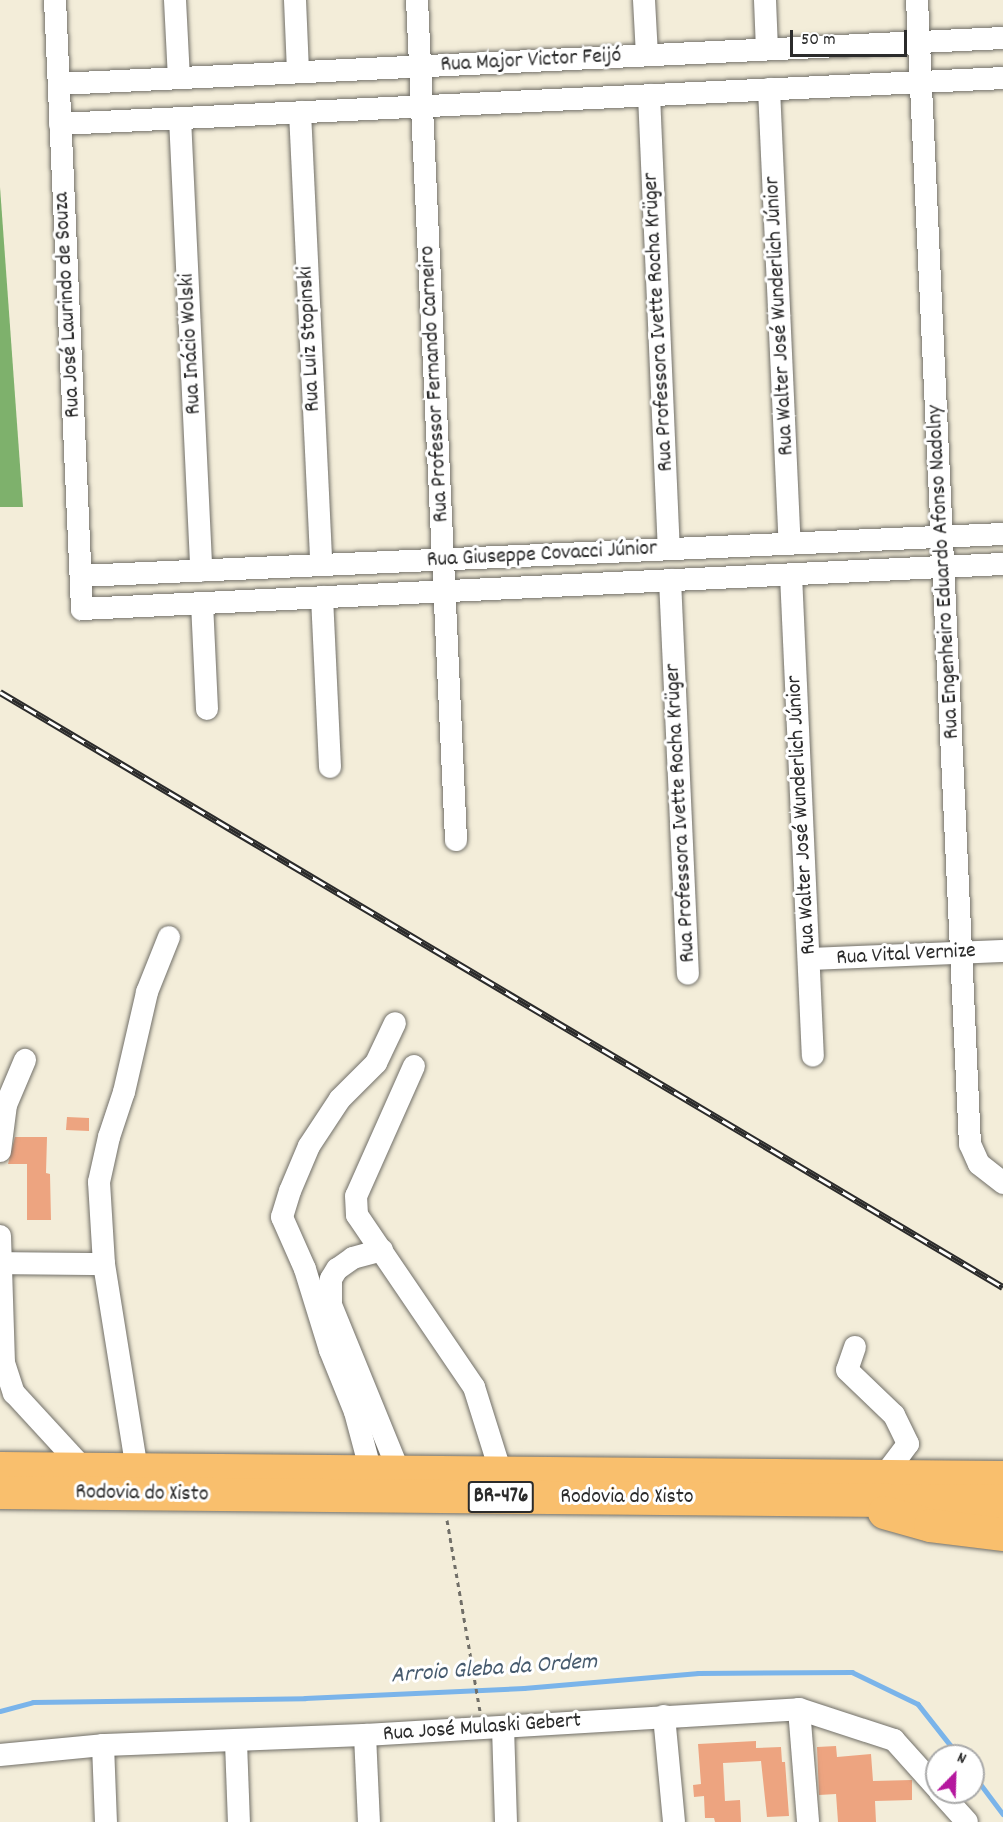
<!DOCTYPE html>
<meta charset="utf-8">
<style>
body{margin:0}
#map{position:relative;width:1003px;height:1822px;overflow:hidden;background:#f3edd9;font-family:Dekko,sans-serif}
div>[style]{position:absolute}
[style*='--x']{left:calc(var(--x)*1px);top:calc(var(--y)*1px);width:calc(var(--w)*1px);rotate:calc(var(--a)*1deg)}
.forest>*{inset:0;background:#7eb16c}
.stream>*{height:4.5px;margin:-2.25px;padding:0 2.25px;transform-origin:2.25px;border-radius:2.25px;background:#7ab4ea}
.building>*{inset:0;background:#eda480}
.path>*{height:3px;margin-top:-1.5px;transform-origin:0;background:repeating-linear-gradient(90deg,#716f68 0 4.5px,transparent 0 9px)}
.roads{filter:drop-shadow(0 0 2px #716f68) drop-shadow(0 0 2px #716f68)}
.minor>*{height:22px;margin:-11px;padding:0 11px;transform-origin:11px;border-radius:11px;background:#fff}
.highway>*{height:33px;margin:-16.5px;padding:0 16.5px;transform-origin:16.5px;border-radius:16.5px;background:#f9bf6d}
.rail>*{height:7px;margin-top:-3.5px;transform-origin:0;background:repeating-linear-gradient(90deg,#fff 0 14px,#2b2b2b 0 28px);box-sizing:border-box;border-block:2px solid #2b2b2b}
span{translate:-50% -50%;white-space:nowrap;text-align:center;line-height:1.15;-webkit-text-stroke:6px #fff;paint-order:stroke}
.shield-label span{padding:2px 4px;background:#fff;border:2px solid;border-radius:4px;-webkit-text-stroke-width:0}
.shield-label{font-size:21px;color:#2b2b2b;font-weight:700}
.street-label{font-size:22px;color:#2b2b2b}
.water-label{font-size:24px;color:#475b6e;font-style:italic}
.north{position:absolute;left:925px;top:1744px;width:60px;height:60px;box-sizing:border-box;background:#fff;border:2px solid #aaa;border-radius:50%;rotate:23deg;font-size:16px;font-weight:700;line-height:24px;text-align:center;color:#2b2b2b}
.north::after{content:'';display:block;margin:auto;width:21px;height:27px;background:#b5179e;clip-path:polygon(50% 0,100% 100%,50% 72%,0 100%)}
.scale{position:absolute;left:790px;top:30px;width:117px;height:27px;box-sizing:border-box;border:3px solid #2b2b2b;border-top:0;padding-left:8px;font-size:18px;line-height:21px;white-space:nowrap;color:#2b2b2b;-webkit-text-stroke:4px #fff;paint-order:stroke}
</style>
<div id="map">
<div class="forest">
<i style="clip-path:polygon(0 187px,23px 507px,0 507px)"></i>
</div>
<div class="stream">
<i style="--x:0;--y:1711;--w:34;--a:-15"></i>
<i style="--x:33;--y:1702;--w:272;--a:-0.8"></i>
<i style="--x:305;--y:1698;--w:219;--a:-2.6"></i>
<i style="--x:524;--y:1688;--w:175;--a:-4.9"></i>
<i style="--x:698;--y:1673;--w:154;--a:-0.4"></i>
<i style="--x:852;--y:1672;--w:73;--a:25.9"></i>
<i style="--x:918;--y:1704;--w:66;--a:51.7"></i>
<i style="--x:973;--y:1774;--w:50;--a:53.1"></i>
</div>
<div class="building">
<i style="clip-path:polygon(67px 1117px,89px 1118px,89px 1131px,66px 1130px)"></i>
<i style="clip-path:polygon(15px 1137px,47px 1137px,46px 1173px,50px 1174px,51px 1220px,27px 1220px,27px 1164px,8px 1164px)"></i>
<i style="clip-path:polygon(756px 1741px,756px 1748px,781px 1747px,782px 1762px,785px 1762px,789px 1816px,767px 1817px,761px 1761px,723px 1763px,725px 1801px,740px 1800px,741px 1822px,715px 1822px,714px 1818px,705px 1818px,704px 1796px,694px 1797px,693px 1785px,701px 1784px,698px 1744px)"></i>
<i style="clip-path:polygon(836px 1746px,837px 1757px,871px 1754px,873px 1781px,912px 1780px,912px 1800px,875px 1801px,876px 1822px,838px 1822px,836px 1794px,819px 1795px,817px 1747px)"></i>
</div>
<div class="path">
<i style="--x:447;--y:1520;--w:194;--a:80.2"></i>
</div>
<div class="roads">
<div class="minor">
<i style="--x:55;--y:0;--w:610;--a:87.46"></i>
<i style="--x:82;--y:609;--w:922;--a:-2.8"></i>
<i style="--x:175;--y:0;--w:78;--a:87.1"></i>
<i style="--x:295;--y:0;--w:72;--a:87.6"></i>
<i style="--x:417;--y:0;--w:841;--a:87.34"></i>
<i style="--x:644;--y:0;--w:55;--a:86.9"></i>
<i style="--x:765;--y:0;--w:49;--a:87.7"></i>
<i style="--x:917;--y:0;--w:1145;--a:87.35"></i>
<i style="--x:970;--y:1144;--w:22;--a:66"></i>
<i style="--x:979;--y:1164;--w:31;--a:38"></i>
<i style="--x:59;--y:84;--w:945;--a:-2.79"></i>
<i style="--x:769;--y:89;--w:455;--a:87.4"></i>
<i style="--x:649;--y:95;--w:454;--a:87.5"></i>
<i style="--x:300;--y:112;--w:453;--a:87.3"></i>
<i style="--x:180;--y:118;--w:453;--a:87.3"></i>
<i style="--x:60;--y:124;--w:944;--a:-2.79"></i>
<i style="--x:791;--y:575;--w:481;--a:87.4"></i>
<i style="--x:81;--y:576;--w:923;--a:-2.61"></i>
<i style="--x:670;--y:580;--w:394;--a:87.4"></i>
<i style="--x:322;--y:597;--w:170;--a:87.3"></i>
<i style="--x:202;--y:603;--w:106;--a:87.3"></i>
<i style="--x:809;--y:959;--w:194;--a:-2.4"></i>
<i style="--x:414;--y:1066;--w:142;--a:114"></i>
<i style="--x:356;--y:1196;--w:19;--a:87"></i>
<i style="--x:357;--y:1215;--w:208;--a:55.8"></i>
<i style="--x:474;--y:1387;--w:90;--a:72.6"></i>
<i style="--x:0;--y:1151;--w:46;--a:-82.6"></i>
<i style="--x:6;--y:1105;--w:49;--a:-67.1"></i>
<i style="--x:0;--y:1236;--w:127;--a:88.2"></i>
<i style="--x:4;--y:1363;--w:32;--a:72"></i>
<i style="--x:14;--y:1393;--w:103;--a:47.4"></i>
<i style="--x:382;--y:1250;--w:30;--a:165"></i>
<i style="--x:353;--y:1258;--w:19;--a:145"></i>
<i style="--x:337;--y:1269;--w:12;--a:121"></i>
<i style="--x:331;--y:1279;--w:26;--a:90"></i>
<i style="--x:331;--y:1305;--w:180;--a:67.8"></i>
<i style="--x:0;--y:1263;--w:104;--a:0.6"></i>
<i style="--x:855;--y:1347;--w:24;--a:109"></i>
<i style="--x:847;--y:1370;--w:65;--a:43.8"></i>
<i style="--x:894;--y:1415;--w:32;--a:64"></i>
<i style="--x:908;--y:1444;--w:40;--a:127"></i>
<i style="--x:137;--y:1470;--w:209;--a:-99.1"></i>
<i style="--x:104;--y:1264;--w:82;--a:-93.5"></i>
<i style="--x:99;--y:1182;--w:46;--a:-77.5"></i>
<i style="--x:109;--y:1137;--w:47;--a:-71.6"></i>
<i style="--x:124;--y:1092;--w:103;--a:-77"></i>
<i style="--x:147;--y:992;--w:59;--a:-68.2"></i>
<i style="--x:371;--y:1472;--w:62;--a:-104.9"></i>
<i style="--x:355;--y:1412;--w:67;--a:-112"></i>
<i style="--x:330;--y:1350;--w:85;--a:-107.2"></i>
<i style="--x:305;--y:1269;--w:57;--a:-113.9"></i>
<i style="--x:282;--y:1217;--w:27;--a:-73"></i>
<i style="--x:290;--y:1191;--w:49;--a:-67.1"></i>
<i style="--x:309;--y:1146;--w:56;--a:-56.6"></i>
<i style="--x:340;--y:1099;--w:51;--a:-45"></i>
<i style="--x:376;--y:1063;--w:44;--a:-64.6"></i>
<i style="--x:799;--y:1709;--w:113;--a:85.4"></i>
<i style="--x:664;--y:1716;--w:106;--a:84.6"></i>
<i style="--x:503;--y:1727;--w:95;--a:88.2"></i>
<i style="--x:365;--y:1735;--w:87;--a:87.4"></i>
<i style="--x:236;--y:1742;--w:80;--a:87.9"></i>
<i style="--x:103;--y:1745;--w:77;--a:87.8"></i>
<i style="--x:0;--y:1755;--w:103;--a:-5.5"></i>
<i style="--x:103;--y:1745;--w:262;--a:-2.2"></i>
<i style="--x:365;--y:1735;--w:435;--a:-3.4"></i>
<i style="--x:799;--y:1709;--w:100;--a:18.1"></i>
<i style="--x:894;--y:1740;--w:64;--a:48.1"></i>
<i style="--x:940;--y:1792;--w:40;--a:48"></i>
</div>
<div class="highway">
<i style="--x:0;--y:1468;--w:1003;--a:0.51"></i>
<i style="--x:0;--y:1492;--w:1003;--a:0.51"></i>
<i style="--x:884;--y:1512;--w:48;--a:15.8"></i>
<i style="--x:930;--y:1525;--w:74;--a:7"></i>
</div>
</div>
<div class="rail">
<i style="--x:0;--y:692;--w:1166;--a:30.68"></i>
</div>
<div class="shield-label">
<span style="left:501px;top:1497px">BR-476</span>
</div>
<div class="street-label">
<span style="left:531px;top:61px;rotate:-3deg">Rua Major Victor Feijó</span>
<span style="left:68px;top:305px;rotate:-93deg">Rua José Laurindo de Souza</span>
<span style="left:780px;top:316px;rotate:-93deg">Rua Walter José Wunderlich Júnior</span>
<span style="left:659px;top:322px;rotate:-93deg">Rua Professora Ivette Rocha Krüger</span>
<span style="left:310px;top:339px;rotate:-93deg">Rua Luiz Stopinski</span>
<span style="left:191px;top:344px;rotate:-93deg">Rua Inácio Wolski</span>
<span style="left:435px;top:384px;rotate:-93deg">Rua Professor Fernando Carneiro</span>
<span style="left:542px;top:555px;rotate:-3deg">Rua Giuseppe Covacci Júnior</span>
<span style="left:944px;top:572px;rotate:-93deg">Rua Engenheiro Eduardo Afonso Nadolny</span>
<span style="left:681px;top:813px;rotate:-93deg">Rua Professora Ivette Rocha Krüger</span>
<span style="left:802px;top:815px;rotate:-93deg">Rua Walter José Wunderlich Júnior</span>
<span style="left:906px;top:955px;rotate:-3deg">Rua Vital Vernize</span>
<span style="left:142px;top:1494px;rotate:1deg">Rodovia do Xisto</span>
<span style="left:627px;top:1498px">Rodovia do Xisto</span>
<span style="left:482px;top:1728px;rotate:-4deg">Rua José Mulaski Gebert</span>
</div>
<div class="water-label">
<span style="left:494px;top:1670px;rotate:-4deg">Arroio Gleba da Ordem</span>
</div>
<div class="north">N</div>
<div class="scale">50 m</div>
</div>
